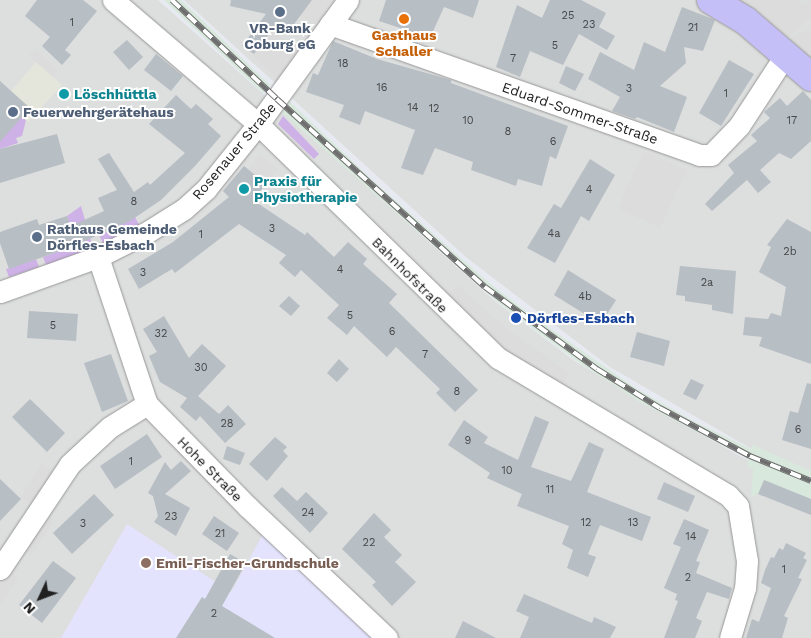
<!DOCTYPE html>
<meta charset="utf-8">
<style>
body{margin:0}
#map{position:relative;width:811px;height:638px;overflow:hidden;background:#e7eaf0;font-family:"Work Sans",sans-serif}
div>[style]{position:absolute}
[style*='--x']{left:calc(var(--x)*1px);top:calc(var(--y)*1px);width:calc(var(--w)*1px);rotate:calc(var(--a)*1deg)}
.residential>*{inset:0;background:#dddede}
.industrial>*{inset:0;background:#d9e8dd}
.education>*{inset:0;background:#e4e3fd}
.grass>*{inset:0;background:#ceb1e6}
.parking>*{inset:0;background:#dcdcdc}
.plaza>*{inset:0;background:#e5e6db}
.building>*{inset:0;background:#b7bec4}
.roads{filter:drop-shadow(0 0 1px #979797) drop-shadow(0 0 1px #979797)}
.street>*{height:21px;margin:-10.5px;padding:0 10.5px;transform-origin:10.5px;border-radius:10.5px;background:#fff}
.secondary>*{height:28px;margin:-14px;padding:0 14px;transform-origin:14px;border-radius:14px;background:#c4bff6}
.rail>*{height:5.5px;margin-top:-2.75px;transform-origin:0;background:repeating-linear-gradient(90deg,#fff 0 11px,#6e6e6e 0 22px);box-sizing:border-box;border-block:1px solid #6e6e6e}
.dots>*{width:14px;height:14px;translate:-50% -50%;box-sizing:border-box;border:2px solid #fff;border-radius:50%}
span{translate:-50% -50%;white-space:nowrap;text-align:center;line-height:1.15;-webkit-text-stroke:4px #fff;paint-order:stroke}
.number-label{font-size:11px;color:#464849}
.number-label span{-webkit-text-stroke-width:0}
.service-label{font-size:14px;color:#4e5e75;font-weight:700}
.left{translate:0 -50%;text-align:left}
.food-label{font-size:14px;color:#c56008;font-weight:700}
.culture-label{font-size:14px;color:#0d838f;font-weight:700}
.street-label{font-size:14px;color:#202020}
.transit-label{font-size:14px;color:#164399;font-weight:700}
.education-label{font-size:14px;color:#785e54;font-weight:700}
.north{position:absolute;left:15px;top:573px;width:50px;height:50px;-webkit-text-stroke:4px #fff;paint-order:stroke;rotate:227deg;font-size:14px;font-weight:700;line-height:20px;text-align:center;color:#202020}
.north::after{content:'';display:block;margin:auto;width:18px;height:22px;background:#202020;clip-path:polygon(50% 0,100% 100%,50% 72%,0 100%)}
</style>
<div id="map">
<div class="residential">
<i style="clip-path:polygon(0 0,158px 0,496px 302px,576px 362px,743px 458px,811px 485px,811px 638px,0 638px)"></i>
<i style="clip-path:polygon(184px 0,811px 0,811px 475px,755px 451px,610px 367px,467px 258px)"></i>
</div>
<div class="industrial">
<i style="clip-path:polygon(164px 0,181px 0,270px 85px,263px 93px)"></i>
<i style="clip-path:polygon(287px 99px,373px 181px,488px 282px,532px 316px,637px 389px,691px 420px,751px 449px,753px 445px,811px 471px,811px 499px,764px 480px,758px 494px,751px 497px,753px 469px,747px 466px,749px 459px,643px 404px,581px 364px,499px 303px,279px 110px)"></i>
</div>
<div class="education">
<i style="clip-path:polygon(127px 524px,231px 592px,263px 534px,372px 638px,61px 638px)"></i>
</div>
<div class="grass">
<i style="clip-path:polygon(283px 116px,319px 154px,314px 159px,278px 124px)"></i>
<i style="clip-path:polygon(22px 117px,26px 120px,22px 136px,16px 138px,18px 143px,0 149px,0 138px)"></i>
<i style="clip-path:polygon(122px 190px,139px 225px,104px 245px,99px 235px,123px 224px,109px 193px)"></i>
<i style="clip-path:polygon(81px 206px,93px 248px,46px 265px,43px 257px,77px 245px,67px 216px)"></i>
<i style="clip-path:polygon(36px 259px,39px 267px,9px 277px,6px 269px)"></i>
</div>
<div class="parking">
<i style="clip-path:polygon(312px 0,333px 0,315px 26px,300px 16px)"></i>
<i style="clip-path:polygon(732px 0,797px 0,803px 4px,811px 0,811px 18px,786px 39px,811px 30px,811px 63px)"></i>
<i style="clip-path:polygon(272px 30px,299px 50px,278px 80px,253px 56px)"></i>
<i style="clip-path:polygon(35px 49px,58px 70px,53px 76px,29px 56px)"></i>
<i style="clip-path:polygon(643px 151px,687px 170px,660px 228px,618px 208px)"></i>
<i style="clip-path:polygon(260px 155px,279px 170px,266px 184px,248px 169px)"></i>
<i style="clip-path:polygon(459px 286px,509px 331px,569px 372px,562px 387px,511px 354px,446px 295px)"></i>
<i style="clip-path:polygon(41px 464px,53px 471px,33px 504px,21px 497px)"></i>
<i style="clip-path:polygon(45px 513px,55px 520px,32px 555px,21px 548px)"></i>
<i style="clip-path:polygon(8px 571px,19px 578px,0 605px,0 583px)"></i>
</div>
<div class="plaza">
<i style="clip-path:polygon(36px 62px,62px 85px,28px 122px,22px 117px,30px 108px,11px 91px)"></i>
</div>
<div class="building">
<i style="clip-path:polygon(37px 0,83px 0,97px 11px,65px 50px,71px 55px,62px 65px,42px 46px,50px 37px,25px 16px)"></i>
<i style="clip-path:polygon(231px 0,312px 0,289px 31px,277px 23px,254px 54px,242px 46px,266px 14px,230px 6px)"></i>
<i style="clip-path:polygon(386px 0,479px 0,473px 18px,444px 7px,430px 38px,379px 21px)"></i>
<i style="clip-path:polygon(550px 0,581px 0,606px 13px,599px 27px,615px 36px,607px 50px,579px 34px,563px 65px,530px 51px,520px 77px,496px 67px,517px 5px,542px 18px)"></i>
<i style="clip-path:polygon(682px 7px,715px 20px,703px 51px,684px 47px,686px 63px,660px 86px,687px 97px,674px 132px,637px 117px,635px 119px,612px 111px,620px 97px,588px 79px,600px 52px,634px 70px,644px 42px,665px 52px)"></i>
<i style="clip-path:polygon(127px 40px,143px 57px,129px 70px,113px 52px)"></i>
<i style="clip-path:polygon(333px 41px,377px 59px,451px 80px,451px 83px,568px 126px,556px 159px,550px 156px,542px 186px,518px 179px,516px 186px,471px 170px,473px 162px,435px 148px,423px 175px,401px 168px,415px 130px,365px 111px,360px 125px,339px 117px,344px 105px,306px 92px,313px 73px,318px 75px)"></i>
<i style="clip-path:polygon(156px 54px,183px 76px,171px 91px,144px 70px)"></i>
<i style="clip-path:polygon(729px 60px,754px 74px,721px 126px,699px 113px)"></i>
<i style="clip-path:polygon(566px 66px,584px 74px,575px 91px,559px 83px)"></i>
<i style="clip-path:polygon(0 81px,30px 108px,0 142px)"></i>
<i style="clip-path:polygon(803px 91px,811px 100px,811px 141px,791px 159px,779px 153px,760px 170px,771px 182px,758px 193px,747px 180px,712px 211px,705px 204px,734px 173px,728px 165px,757px 141px,751px 135px,770px 118px,764px 112px,780px 98px,787px 106px)"></i>
<i style="clip-path:polygon(176px 95px,191px 109px,196px 104px,213px 119px,208px 124px,221px 136px,195px 166px,161px 200px,130px 221px,71px 247px,9px 269px,0 243px,0 232px,37px 219px,39px 225px,67px 216px,71px 226px,104px 211px,98px 198px,117px 190px,98px 159px,109px 153px,134px 192px,148px 182px,150px 185px,185px 153px,149px 124px)"></i>
<i style="clip-path:polygon(57px 134px,65px 163px,0 183px,0 149px)"></i>
<i style="clip-path:polygon(590px 159px,615px 175px,589px 221px,581px 216px,555px 263px,527px 248px,554px 204px,561px 208px)"></i>
<i style="clip-path:polygon(244px 166px,266px 184px,253px 200px,305px 235px,307px 232px,334px 257px,348px 242px,367px 259px,363px 264px,397px 294px,389px 303px,478px 390px,455px 412px,436px 393px,440px 389px,396px 347px,387px 357px,354px 326px,347px 335px,327px 318px,339px 305px,301px 270px,295px 277px,279px 263px,286px 255px,239px 224px,175px 273px,172px 269px,139px 289px,128px 269px,173px 242px,229px 197px,223px 191px)"></i>
<i style="clip-path:polygon(787px 219px,811px 232px,811px 364px,759px 346px,762px 337px,743px 335px,745px 317px,768px 319px,771px 313px,781px 316px,786px 287px,759px 272px,771px 247px,767px 245px)"></i>
<i style="clip-path:polygon(680px 266px,736px 271px,733px 314px,712px 310px,712px 305px,685px 301px,685px 296px,676px 295px)"></i>
<i style="clip-path:polygon(568px 270px,616px 300px,601px 324px,554px 295px)"></i>
<i style="clip-path:polygon(289px 296px,300px 306px,291px 316px,279px 306px)"></i>
<i style="clip-path:polygon(29px 311px,78px 314px,76px 341px,27px 338px)"></i>
<i style="clip-path:polygon(164px 316px,189px 358px,202px 344px,226px 366px,198px 396px,219px 414px,228px 405px,246px 424px,225px 443px,200px 416px,196px 421px,180px 407px,187px 398px,160px 382px,149px 356px,157px 352px,143px 329px)"></i>
<i style="clip-path:polygon(637px 332px,670px 341px,664px 366px,630px 357px)"></i>
<i style="clip-path:polygon(111px 354px,128px 401px,102px 412px,84px 363px)"></i>
<i style="clip-path:polygon(339px 359px,349px 369px,337px 382px,327px 373px)"></i>
<i style="clip-path:polygon(691px 379px,704px 385px,696px 400px,683px 394px)"></i>
<i style="clip-path:polygon(807px 383px,811px 384px,811px 449px,782px 440px,790px 411px,798px 413px)"></i>
<i style="clip-path:polygon(30px 399px,65px 433px,47px 452px,12px 417px)"></i>
<i style="clip-path:polygon(535px 416px,549px 422px,531px 467px,571px 481px,589px 442px,604px 449px,587px 492px,651px 517px,642px 541px,600px 525px,588px 554px,596px 557px,588px 577px,567px 568px,573px 550px,562px 544px,569px 526px,517px 506px,522px 494px,487px 478px,490px 473px,448px 445px,464px 420px,488px 437px,484px 443px,518px 460px)"></i>
<i style="clip-path:polygon(147px 434px,162px 457px,115px 489px,100px 466px)"></i>
<i style="clip-path:polygon(275px 437px,287px 447px,283px 451px,288px 456px,267px 481px,249px 464px)"></i>
<i style="clip-path:polygon(227px 446px,245px 453px,240px 465px,223px 459px)"></i>
<i style="clip-path:polygon(181px 461px,191px 471px,165px 494px,190px 508px,176px 536px,154px 522px,158px 516px,153px 496px,148px 493px,165px 462px,171px 470px)"></i>
<i style="clip-path:polygon(0 479px,21px 499px,0 521px)"></i>
<i style="clip-path:polygon(764px 480px,811px 499px,811px 515px,758px 494px)"></i>
<i style="clip-path:polygon(664px 482px,695px 496px,688px 512px,657px 499px)"></i>
<i style="clip-path:polygon(282px 487px,297px 501px,306px 492px,328px 513px,310px 533px,273px 496px)"></i>
<i style="clip-path:polygon(94px 494px,114px 515px,72px 554px,53px 533px)"></i>
<i style="clip-path:polygon(374px 513px,391px 530px,384px 537px,402px 555px,395px 562px,416px 582px,392px 606px,372px 585px,376px 582px,342px 549px)"></i>
<i style="clip-path:polygon(214px 516px,239px 533px,227px 551px,202px 534px)"></i>
<i style="clip-path:polygon(684px 519px,709px 530px,696px 561px,700px 562px,696px 573px,732px 588px,729px 599px,707px 592px,696px 618px,702px 621px,695px 638px,664px 638px,678px 601px,675px 600px,677px 594px,664px 588px,681px 547px,673px 544px)"></i>
<i style="clip-path:polygon(786px 543px,806px 553px,803px 558px,807px 560px,798px 578px,802px 579px,784px 616px,788px 618px,782px 638px,746px 638px,752px 619px,759px 622px,771px 588px,761px 583px,765px 570px,771px 557px,774px 558px,779px 548px,783px 550px)"></i>
<i style="clip-path:polygon(230px 554px,246px 563px,222px 606px,275px 638px,176px 638px,202px 597px,205px 599px)"></i>
<i style="clip-path:polygon(53px 561px,76px 578px,42px 623px,19px 605px)"></i>
<i style="clip-path:polygon(524px 594px,592px 623px,594px 617px,616px 627px,610px 638px,520px 638px,529px 617px,516px 611px)"></i>
<i style="clip-path:polygon(463px 621px,496px 638px,455px 638px)"></i>
</div>
<div class="roads">
<div class="street">
<i style="--x:113;--y:0;--w:191;--a:40.5"></i>
<i style="--x:258;--y:124;--w:335;--a:44.3"></i>
<i style="--x:498;--y:358;--w:268;--a:30.8"></i>
<i style="--x:728;--y:495;--w:15;--a:48"></i>
<i style="--x:738;--y:506;--w:56;--a:80.7"></i>
<i style="--x:747;--y:561;--w:27;--a:94"></i>
<i style="--x:745;--y:588;--w:52;--a:106.7"></i>
<i style="--x:330;--y:24;--w:392;--a:19.5"></i>
<i style="--x:699;--y:155;--w:12;--a:0"></i>
<i style="--x:711;--y:155;--w:40;--a:-46"></i>
<i style="--x:739;--y:126;--w:86;--a:-56.9"></i>
<i style="--x:98;--y:257;--w:155;--a:71.6"></i>
<i style="--x:147;--y:404;--w:144;--a:45.6"></i>
<i style="--x:248;--y:507;--w:191;--a:43.3"></i>
<i style="--x:0;--y:292;--w:104;--a:-19.7"></i>
<i style="--x:98;--y:257;--w:57;--a:-27"></i>
<i style="--x:149;--y:231;--w:41;--a:-32.2"></i>
<i style="--x:184;--y:209;--w:30;--a:-42"></i>
<i style="--x:206;--y:189;--w:83;--a:-51.3"></i>
<i style="--x:258;--y:124;--w:153;--a:-54"></i>
<i style="--x:0;--y:569;--w:126;--a:-56.3"></i>
<i style="--x:70;--y:464;--w:54;--a:-42.8"></i>
<i style="--x:110;--y:427;--w:44;--a:-31.9"></i>
</div>
<div class="secondary">
<i style="--x:711;--y:0;--w:41;--a:31"></i>
<i style="--x:746;--y:21;--w:86;--a:40.7"></i>
</div>
</div>
<div class="rail">
<i style="--x:172;--y:0;--w:144;--a:43.3"></i>
<i style="--x:277;--y:99;--w:280;--a:42.1"></i>
<i style="--x:485;--y:287;--w:139;--a:36.2"></i>
<i style="--x:597;--y:369;--w:74;--a:31.8"></i>
<i style="--x:660;--y:408;--w:102;--a:28.1"></i>
<i style="--x:750;--y:456;--w:66;--a:22.3"></i>
</div>
<div class="dots">
<i style="left:280px;top:12px;background:#5c6f8a"></i>
<i style="left:404px;top:19px;background:#e8710a"></i>
<i style="left:64px;top:94px;background:#0f9aa8"></i>
<i style="left:13px;top:112px;background:#5c6f8a"></i>
<i style="left:244px;top:189px;background:#0f9aa8"></i>
<i style="left:37px;top:237px;background:#5c6f8a"></i>
<i style="left:516px;top:318px;background:#1a4fb4"></i>
<i style="left:146px;top:563px;background:#8d6e63"></i>
</div>
<div class="number-label">
<span style="left:568px;top:16px">25</span>
<span style="left:72px;top:23px">1</span>
<span style="left:589px;top:25px">23</span>
<span style="left:693px;top:28px">21</span>
<span style="left:555px;top:46px">5</span>
<span style="left:513px;top:59px">7</span>
<span style="left:343px;top:64px">18</span>
<span style="left:382px;top:88px">16</span>
<span style="left:629px;top:89px">3</span>
<span style="left:726px;top:94px">1</span>
<span style="left:413px;top:108px">14</span>
<span style="left:434px;top:109px">12</span>
<span style="left:468px;top:121px">10</span>
<span style="left:792px;top:121px">17</span>
<span style="left:508px;top:132px">8</span>
<span style="left:553px;top:142px">6</span>
<span style="left:589px;top:190px">4</span>
<span style="left:134px;top:202px">8</span>
<span style="left:272px;top:229px">3</span>
<span style="left:554px;top:234px">4a</span>
<span style="left:201px;top:235px">1</span>
<span style="left:790px;top:252px">2b</span>
<span style="left:340px;top:270px">4</span>
<span style="left:143px;top:273px">3</span>
<span style="left:707px;top:283px">2a</span>
<span style="left:585px;top:297px">4b</span>
<span style="left:350px;top:316px">5</span>
<span style="left:53px;top:326px">5</span>
<span style="left:392px;top:332px">6</span>
<span style="left:161px;top:334px">32</span>
<span style="left:425px;top:355px">7</span>
<span style="left:201px;top:368px">30</span>
<span style="left:457px;top:392px">8</span>
<span style="left:227px;top:424px">28</span>
<span style="left:798px;top:430px">6</span>
<span style="left:468px;top:441px">9</span>
<span style="left:131px;top:462px">1</span>
<span style="left:507px;top:471px">10</span>
<span style="left:550px;top:490px">11</span>
<span style="left:308px;top:513px">24</span>
<span style="left:171px;top:517px">23</span>
<span style="left:586px;top:523px">12</span>
<span style="left:633px;top:523px">13</span>
<span style="left:83px;top:524px">3</span>
<span style="left:220px;top:534px">21</span>
<span style="left:691px;top:537px">14</span>
<span style="left:369px;top:543px">22</span>
<span style="left:784px;top:570px">1</span>
<span style="left:688px;top:578px">2</span>
<span style="left:214px;top:614px">2</span>
</div>
<div class="service-label">
<span style="left:280px;top:36px">VR-Bank<br>Coburg eG</span>
<span class="left" style="left:23px;top:112px">Feuerwehrgerätehaus</span>
<span class="left" style="left:47px;top:237px">Rathaus Gemeinde<br>Dörfles-Esbach</span>
</div>
<div class="food-label">
<span style="left:404px;top:43px">Gasthaus<br>Schaller</span>
</div>
<div class="culture-label">
<span class="left" style="left:74px;top:94px">Löschhüttla</span>
<span class="left" style="left:254px;top:189px">Praxis für<br>Physiotherapie</span>
</div>
<div class="street-label">
<span style="left:580px;top:113px;rotate:19deg">Eduard-Sommer-Straße</span>
<span style="left:234px;top:151px;rotate:-50deg">Rosenauer Straße</span>
<span style="left:410px;top:275px;rotate:45deg">Bahnhofstraße</span>
<span style="left:210px;top:469px;rotate:45deg">Hohe Straße</span>
</div>
<div class="transit-label">
<span class="left" style="left:527px;top:318px">Dörfles-Esbach</span>
</div>
<div class="education-label">
<span class="left" style="left:156px;top:563px">Emil-Fischer-Grundschule</span>
</div>
<div class="north">N</div>
</div>
